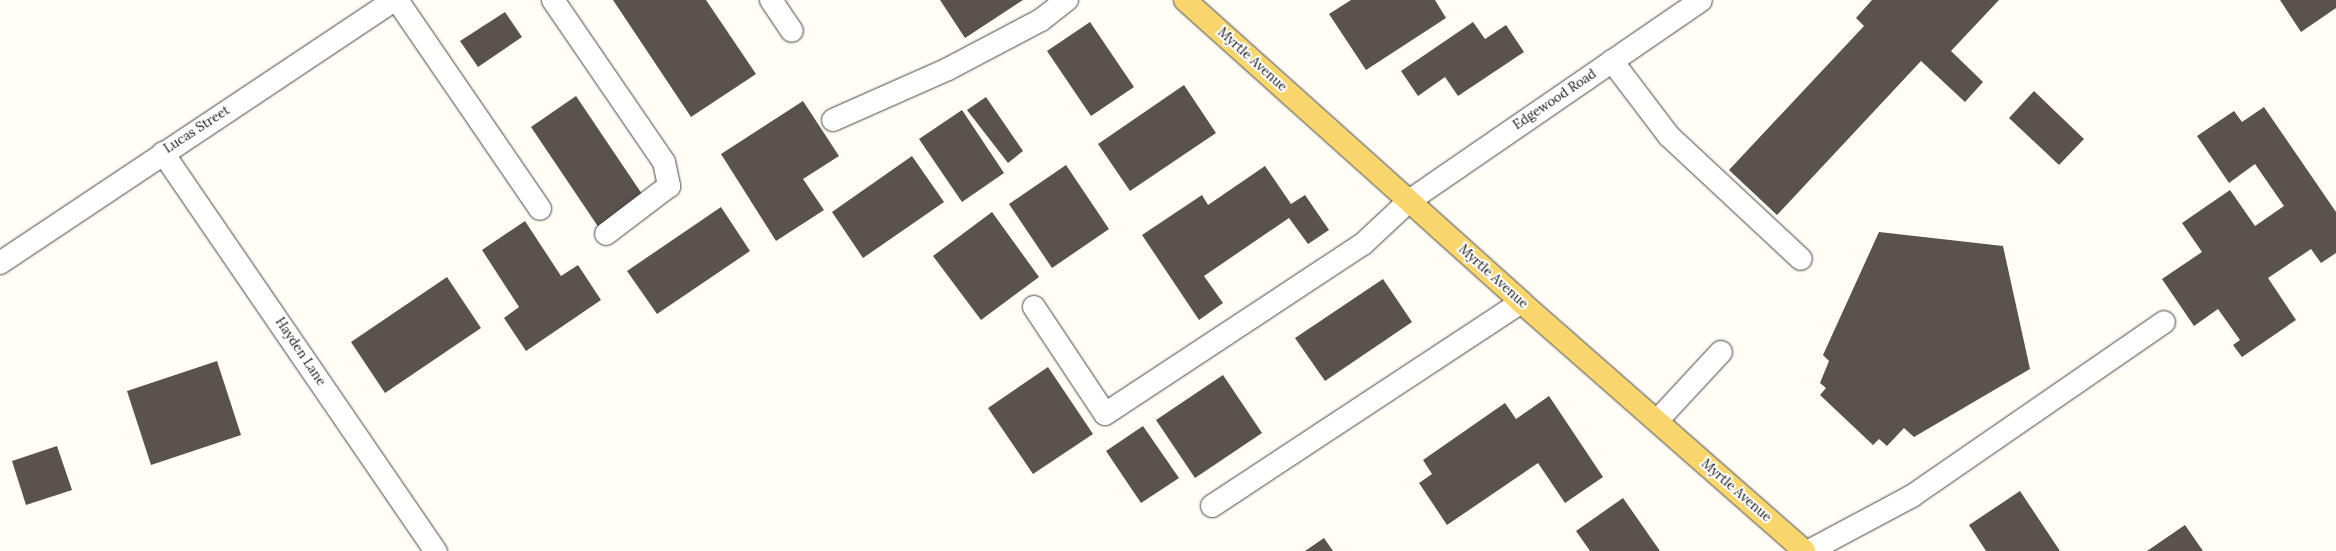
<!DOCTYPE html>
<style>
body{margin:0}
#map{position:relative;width:2336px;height:551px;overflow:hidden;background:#fffdf5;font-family:Lora,serif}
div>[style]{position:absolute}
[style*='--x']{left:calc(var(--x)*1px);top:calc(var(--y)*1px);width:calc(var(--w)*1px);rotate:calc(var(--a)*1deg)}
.building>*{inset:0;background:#5a524d}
.roads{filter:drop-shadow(0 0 1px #444) drop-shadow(0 0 1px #444)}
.minor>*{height:22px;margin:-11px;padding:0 11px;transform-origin:11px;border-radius:11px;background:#fff}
.major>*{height:22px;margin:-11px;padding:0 11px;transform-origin:11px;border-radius:11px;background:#f9d66b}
span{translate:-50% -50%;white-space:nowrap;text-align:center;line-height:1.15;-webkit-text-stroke:4px #fff;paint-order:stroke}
.street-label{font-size:13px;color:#111}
</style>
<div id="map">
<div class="building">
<i style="clip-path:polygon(613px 0,706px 0,756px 74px,691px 117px)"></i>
<i style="clip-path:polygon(940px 0,1023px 0,965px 38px)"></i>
<i style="clip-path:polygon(1351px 0,1435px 0,1446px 18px,1366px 70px,1329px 14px)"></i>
<i style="clip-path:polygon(1872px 0,1999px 0,1951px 51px,1983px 82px,1965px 102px,1921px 61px,1777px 215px,1729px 170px,1864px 26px,1856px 18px)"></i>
<i style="clip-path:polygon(2280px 0,2336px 0,2336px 8px,2301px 32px)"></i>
<i style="clip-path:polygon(505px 12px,522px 37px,478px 67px,460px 41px)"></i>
<i style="clip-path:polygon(1090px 22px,1134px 87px,1091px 116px,1047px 51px)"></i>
<i style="clip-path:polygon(1473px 22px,1485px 39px,1506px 25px,1524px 52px,1458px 96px,1445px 77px,1418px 96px,1401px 71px)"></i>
<i style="clip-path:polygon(1184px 85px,1216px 133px,1130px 191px,1098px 144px)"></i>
<i style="clip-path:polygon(2034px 91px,2084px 139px,2059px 165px,2009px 118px)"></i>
<i style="clip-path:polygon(576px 96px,644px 197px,599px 228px,531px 127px)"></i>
<i style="clip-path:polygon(986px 97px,1023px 151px,1008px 163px,967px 110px)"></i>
<i style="clip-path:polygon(803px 101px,839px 156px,803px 179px,824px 210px,776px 241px,721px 154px)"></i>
<i style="clip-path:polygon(2264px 107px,2336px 212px,2336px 253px,2321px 263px,2311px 249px,2268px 278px,2296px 320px,2242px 357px,2233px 345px,2240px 340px,2218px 309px,2194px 326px,2162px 279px,2202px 252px,2182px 223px,2230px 190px,2255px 226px,2284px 206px,2255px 164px,2229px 183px,2197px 136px,2234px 111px,2242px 122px)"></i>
<i style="clip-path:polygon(962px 110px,1004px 173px,962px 202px,919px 139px)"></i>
<i style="clip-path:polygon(912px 156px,944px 202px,863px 258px,832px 212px)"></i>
<i style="clip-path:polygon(1066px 165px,1109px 229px,1052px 268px,1009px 204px)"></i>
<i style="clip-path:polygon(1265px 166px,1291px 204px,1305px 195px,1329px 230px,1308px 244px,1289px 218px,1204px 276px,1223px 303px,1199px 320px,1142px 235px,1202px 195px,1208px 205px)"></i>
<i style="clip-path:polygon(721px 207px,750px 251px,657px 314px,627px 271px)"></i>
<i style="clip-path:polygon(992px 212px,1039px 277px,981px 320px,933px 256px)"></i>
<i style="clip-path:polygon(525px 221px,561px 276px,578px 265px,601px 300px,526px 351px,504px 318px,519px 307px,482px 250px)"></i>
<i style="clip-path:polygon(1879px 232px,2003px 246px,2030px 369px,1914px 437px,1904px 428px,1887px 446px,1879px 439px,1873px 445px,1820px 395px,1826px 388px,1820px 383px,1829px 361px,1823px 355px)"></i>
<i style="clip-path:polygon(447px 277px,481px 328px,385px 393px,351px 342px)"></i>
<i style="clip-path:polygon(1383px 279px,1412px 322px,1325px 381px,1295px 338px)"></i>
<i style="clip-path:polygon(217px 361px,241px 435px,151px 465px,127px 391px)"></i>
<i style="clip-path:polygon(1048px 367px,1093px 434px,1033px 474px,988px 408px)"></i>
<i style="clip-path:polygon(1223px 375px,1262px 433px,1195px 478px,1156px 420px)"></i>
<i style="clip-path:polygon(1549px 396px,1603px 477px,1565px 503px,1538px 463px,1447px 525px,1419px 483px,1432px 474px,1423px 460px,1505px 403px,1516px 419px)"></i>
<i style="clip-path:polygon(1143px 426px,1179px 478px,1141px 503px,1106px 451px)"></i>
<i style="clip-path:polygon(57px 446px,72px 490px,26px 505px,12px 461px)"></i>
<i style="clip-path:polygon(2020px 491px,2060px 551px,1986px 551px,1969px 525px)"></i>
<i style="clip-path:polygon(1623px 498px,1660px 551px,1590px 551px,1576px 531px)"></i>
<i style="clip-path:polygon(2185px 525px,2203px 551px,2147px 551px)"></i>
<i style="clip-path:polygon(1324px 538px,1333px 551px,1305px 551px)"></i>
</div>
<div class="roads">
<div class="minor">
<i style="--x:397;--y:0;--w:253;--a:55.6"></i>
<i style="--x:553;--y:0;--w:196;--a:55.6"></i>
<i style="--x:664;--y:162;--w:25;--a:78"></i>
<i style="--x:669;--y:186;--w:79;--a:142.7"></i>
<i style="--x:771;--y:0;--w:37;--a:56"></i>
<i style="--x:1612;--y:61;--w:94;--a:52.8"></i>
<i style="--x:1669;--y:136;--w:180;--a:43"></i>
<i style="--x:833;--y:120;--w:126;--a:-23.9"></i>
<i style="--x:948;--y:69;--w:105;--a:-27.8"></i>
<i style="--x:1041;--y:20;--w:33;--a:-38"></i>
<i style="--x:163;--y:153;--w:483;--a:55.6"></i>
<i style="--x:0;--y:263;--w:475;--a:-33.7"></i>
<i style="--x:1034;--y:307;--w:128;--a:56.4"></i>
<i style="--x:1105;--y:414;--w:309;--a:-33.4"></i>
<i style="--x:1363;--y:244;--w:63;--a:-43.1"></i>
<i style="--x:1409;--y:201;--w:354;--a:-34.5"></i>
<i style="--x:1657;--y:421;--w:94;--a:-47.2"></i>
<i style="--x:1212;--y:506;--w:370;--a:-33.4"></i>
<i style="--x:1809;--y:551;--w:117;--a:-28.1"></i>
<i style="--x:1912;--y:496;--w:306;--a:-34.6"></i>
</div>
<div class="major">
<i style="--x:1185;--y:0;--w:452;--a:41.9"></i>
<i style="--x:1521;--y:302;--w:377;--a:41.3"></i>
</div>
</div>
<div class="street-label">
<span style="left:1252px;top:60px;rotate:42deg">Myrtle Avenue</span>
<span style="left:1555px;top:100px;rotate:-34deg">Edgewood Road</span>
<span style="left:197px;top:130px;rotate:-33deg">Lucas Street</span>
<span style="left:1493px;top:277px;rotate:42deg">Myrtle Avenue</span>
<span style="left:300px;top:352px;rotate:56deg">Hayden Lane</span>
<span style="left:1736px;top:491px;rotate:41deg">Myrtle Avenue</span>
</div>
</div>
